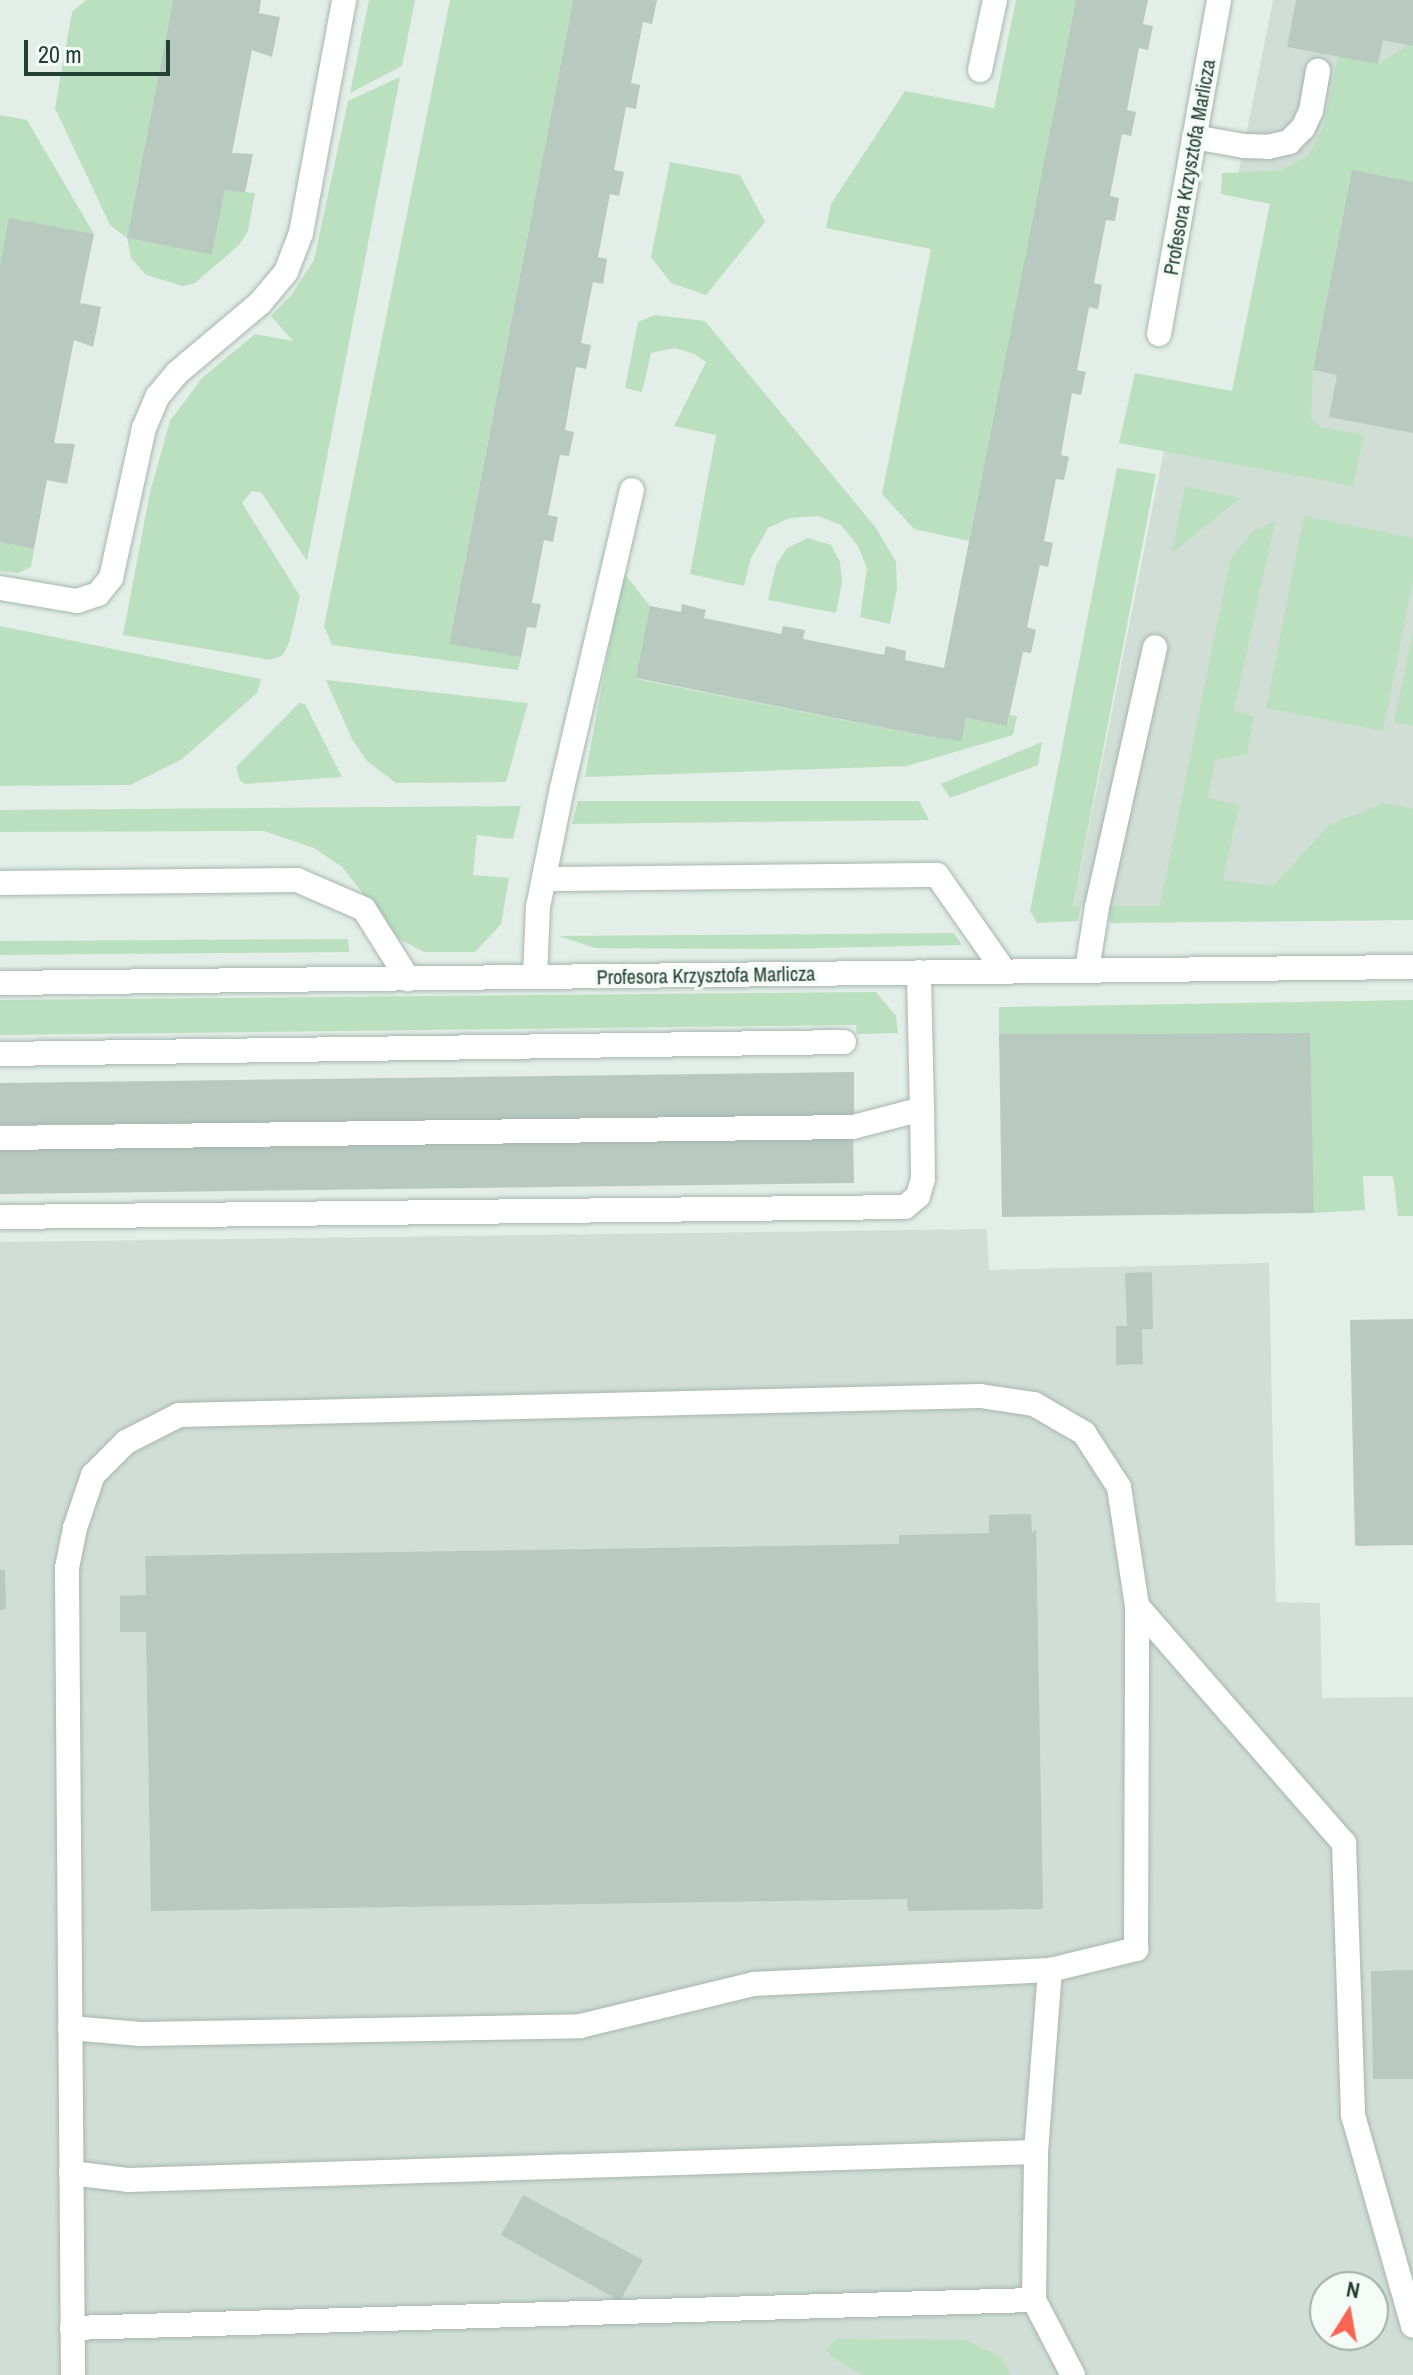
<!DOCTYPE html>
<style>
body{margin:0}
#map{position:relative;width:1413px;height:2375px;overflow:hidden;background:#e3eee8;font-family:"Archivo Narrow",sans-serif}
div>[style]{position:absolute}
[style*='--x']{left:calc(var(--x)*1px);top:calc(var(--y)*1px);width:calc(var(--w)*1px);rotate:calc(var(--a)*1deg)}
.built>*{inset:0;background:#d1ded6}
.green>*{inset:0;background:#bbe0bf}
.building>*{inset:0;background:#b8c9c0}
.roads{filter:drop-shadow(0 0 2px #a5b7ae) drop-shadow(0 0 2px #a5b7ae)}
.lane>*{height:24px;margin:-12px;padding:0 12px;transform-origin:12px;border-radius:12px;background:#fff}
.street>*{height:24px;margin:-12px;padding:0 12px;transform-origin:12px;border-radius:12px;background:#fff}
span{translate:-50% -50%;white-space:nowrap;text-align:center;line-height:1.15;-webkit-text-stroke:7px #f4faf6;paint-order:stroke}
.street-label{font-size:20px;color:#224133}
.north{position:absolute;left:1309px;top:2271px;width:80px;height:80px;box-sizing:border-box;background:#f4faf6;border:2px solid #a0b0a8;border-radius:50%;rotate:11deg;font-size:22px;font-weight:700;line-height:32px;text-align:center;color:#224133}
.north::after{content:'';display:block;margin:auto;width:28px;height:36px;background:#fa6455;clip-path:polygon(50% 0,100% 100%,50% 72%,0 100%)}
.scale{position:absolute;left:24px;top:40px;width:146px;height:36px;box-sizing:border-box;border:4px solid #224133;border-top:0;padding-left:10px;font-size:24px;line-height:28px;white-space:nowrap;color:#224133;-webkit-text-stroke:6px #f4faf6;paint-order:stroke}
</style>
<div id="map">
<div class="built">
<i style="clip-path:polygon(1273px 0,1413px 0,1413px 904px,1073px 907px,1175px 395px,1242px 409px,1284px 201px,1235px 190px)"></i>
<i style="clip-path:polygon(evenodd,987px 1229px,989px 1270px,1269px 1263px,1276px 1602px,1320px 1603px,1322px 1698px,1413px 1697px,1413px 2375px,0 2375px,0 1242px,987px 1229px,1325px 2287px,1373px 2287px,1373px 2335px,1325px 2335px,1325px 2287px)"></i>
</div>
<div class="green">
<i style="clip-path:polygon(86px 0,173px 0,127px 238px,212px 255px,225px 190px,255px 193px,248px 231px,239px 245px,195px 283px,183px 286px,146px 275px,131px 258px,127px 238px,110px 225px,55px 108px,72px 12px)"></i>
<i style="clip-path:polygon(369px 0,415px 0,402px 66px,350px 93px)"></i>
<i style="clip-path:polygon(450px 0,573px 0,449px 643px,521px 657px,518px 670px,332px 645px,324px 626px)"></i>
<i style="clip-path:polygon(1016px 0,1077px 0,969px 541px,914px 529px,882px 494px,931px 249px,826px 228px,831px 204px,905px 91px,994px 108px)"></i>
<i style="clip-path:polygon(1409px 45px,1413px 46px,1413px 182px,1352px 170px,1313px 370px,1311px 420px,1321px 427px,1364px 435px,1353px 486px,1119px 443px,1135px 373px,1232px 391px,1270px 204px,1221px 194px,1222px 173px,1280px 171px,1308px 156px,1324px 126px,1338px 56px,1378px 64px)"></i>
<i style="clip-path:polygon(400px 77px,307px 561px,261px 492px,252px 491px,242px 503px,300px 596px,289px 643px,283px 655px,270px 660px,123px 635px,150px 492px,170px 421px,202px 378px,255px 334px,293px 341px,271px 316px,292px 294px,314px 260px,348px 101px)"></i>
<i style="clip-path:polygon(0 115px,27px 120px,94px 234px,0 266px)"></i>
<i style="clip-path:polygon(670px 162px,740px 175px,765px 222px,706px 295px,671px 283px,651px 257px)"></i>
<i style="clip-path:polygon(655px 315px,705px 321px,876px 528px,896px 562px,897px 588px,890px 624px,860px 617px,867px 568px,858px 546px,841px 525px,818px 516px,790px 518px,768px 528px,751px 558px,744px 586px,690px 574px,716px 435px,674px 426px,706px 362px,694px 354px,675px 348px,651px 353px,642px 392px,625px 388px,638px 322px)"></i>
<i style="clip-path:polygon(1117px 468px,1156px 474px,1073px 906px,1081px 907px,1078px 921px,1037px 923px,1030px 911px)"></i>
<i style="clip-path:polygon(1185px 486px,1240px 498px,1172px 553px)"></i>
<i style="clip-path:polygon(1304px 516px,1413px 538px,1413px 580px,1383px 731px,1266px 708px)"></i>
<i style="clip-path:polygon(1275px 521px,1234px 711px,1254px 716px,1247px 754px,1215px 760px,1208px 797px,1239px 806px,1223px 880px,1273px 886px,1329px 825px,1384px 803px,1413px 809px,1413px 920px,1110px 923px,1109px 906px,1160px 906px,1230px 560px,1253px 531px)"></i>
<i style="clip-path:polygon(808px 538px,831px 545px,840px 562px,842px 582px,836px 613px,768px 600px,776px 565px,787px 548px)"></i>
<i style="clip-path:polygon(0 542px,34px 549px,31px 567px,18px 573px,0 571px)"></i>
<i style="clip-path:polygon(623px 572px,650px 606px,637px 679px,929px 737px,962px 740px,966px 718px,1007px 726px,1010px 715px,1017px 716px,1013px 735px,907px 766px,585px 777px)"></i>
<i style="clip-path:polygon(0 626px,261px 679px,257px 693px,181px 760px,130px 785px,0 786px)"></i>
<i style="clip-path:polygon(1413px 632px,1413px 726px,1394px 722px)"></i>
<i style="clip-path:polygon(326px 680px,528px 703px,506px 782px,396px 783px,367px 761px,352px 739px)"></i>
<i style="clip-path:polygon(299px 703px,305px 704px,342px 777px,245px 784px,240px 780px,236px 767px)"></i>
<i style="clip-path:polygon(1042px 742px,1038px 765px,950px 798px,941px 784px)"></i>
<i style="clip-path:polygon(578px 801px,919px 801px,929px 820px,572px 824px)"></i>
<i style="clip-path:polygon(521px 806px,513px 839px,477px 835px,473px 875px,509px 878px,501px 924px,475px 952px,424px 952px,399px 939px,342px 867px,314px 848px,264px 831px,0 832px,0 810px)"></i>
<i style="clip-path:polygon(954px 933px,962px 945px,772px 949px,595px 948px,559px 936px)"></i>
<i style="clip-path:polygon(348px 939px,349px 952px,0 955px,0 941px)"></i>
<i style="clip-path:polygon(876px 992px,896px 1016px,898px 1033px,857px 1034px,856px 1025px,0 1035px,0 1000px)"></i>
<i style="clip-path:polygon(1413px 1000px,1413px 1216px,1398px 1216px,1393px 1176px,1363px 1176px,1365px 1210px,1314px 1213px,1309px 1033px,999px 1034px,999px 1007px)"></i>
<i style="clip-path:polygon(836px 2339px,965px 2340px,1002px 2358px,1010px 2375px,864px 2375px,831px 2357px,827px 2349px)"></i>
</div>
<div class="building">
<i style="clip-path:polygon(173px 0,261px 0,259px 13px,280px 17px,272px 57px,252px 50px,232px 153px,253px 154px,245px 193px,225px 190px,212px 255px,127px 238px)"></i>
<i style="clip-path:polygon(573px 0,657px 0,652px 24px,643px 22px,631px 83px,640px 85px,636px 109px,626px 107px,614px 170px,624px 172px,619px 196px,610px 194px,598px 257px,607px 259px,603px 284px,593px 282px,581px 343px,591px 345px,586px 369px,576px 367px,565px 430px,574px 432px,569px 456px,560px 455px,548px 515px,558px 517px,553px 542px,544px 540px,532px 603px,541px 604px,536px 628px,527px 627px,521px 657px,449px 644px)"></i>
<i style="clip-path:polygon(1076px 0,1148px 0,1143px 24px,1153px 26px,1148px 50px,1139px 48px,1127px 110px,1136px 112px,1131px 136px,1122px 134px,1110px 196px,1119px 198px,1115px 221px,1106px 220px,1094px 283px,1102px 285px,1098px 309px,1089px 307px,1077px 370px,1086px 372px,1081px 395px,1072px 393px,1061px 455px,1069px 457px,1064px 480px,1056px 479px,1044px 541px,1053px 543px,1048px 567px,1040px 565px,1027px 627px,1036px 630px,1031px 653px,1023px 652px,1007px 726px,966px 718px,962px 741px,930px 737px,636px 678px,650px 606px,681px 612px,682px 604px,706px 610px,704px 618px,781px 634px,783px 626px,805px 630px,803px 639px,884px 655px,886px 646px,906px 651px,905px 660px,944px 668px)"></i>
<i style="clip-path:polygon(1296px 0,1413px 0,1413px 46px,1383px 40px,1378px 64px,1287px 47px)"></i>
<i style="clip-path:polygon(1352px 170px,1413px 182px,1413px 433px,1329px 417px,1337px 375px,1313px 370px)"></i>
<i style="clip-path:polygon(9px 218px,94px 234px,80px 303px,101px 307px,93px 347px,74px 340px,54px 443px,75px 444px,67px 484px,47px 480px,34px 549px,0 542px,0 266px)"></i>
<i style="clip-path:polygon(1310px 1033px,1314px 1213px,1002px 1217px,999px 1034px)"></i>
<i style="clip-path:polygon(854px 1072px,854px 1117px,0 1125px,0 1083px)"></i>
<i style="clip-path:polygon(853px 1138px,854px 1183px,0 1194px,0 1149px)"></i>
<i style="clip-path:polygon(1152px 1272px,1153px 1329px,1142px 1329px,1143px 1364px,1116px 1365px,1116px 1326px,1127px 1326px,1125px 1273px)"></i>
<i style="clip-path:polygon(1413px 1319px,1413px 1545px,1355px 1546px,1350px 1320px)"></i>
<i style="clip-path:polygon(1031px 1514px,1032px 1533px,1036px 1529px,1043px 1909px,908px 1911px,907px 1899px,151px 1911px,146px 1632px,120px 1632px,120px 1596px,146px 1595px,145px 1556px,899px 1544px,899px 1535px,989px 1533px,989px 1515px)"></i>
<i style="clip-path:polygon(0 1570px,5px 1570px,6px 1609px,0 1610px)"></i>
<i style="clip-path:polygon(1413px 1970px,1413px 2079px,1373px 2079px,1371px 1971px)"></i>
<i style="clip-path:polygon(523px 2195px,643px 2260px,620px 2301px,501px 2235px)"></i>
</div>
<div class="roads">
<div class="lane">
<i style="--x:1194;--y:137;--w:51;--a:10.2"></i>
<i style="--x:1244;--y:146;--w:24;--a:2"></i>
<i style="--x:1268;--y:147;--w:22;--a:-13"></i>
<i style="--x:1289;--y:142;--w:20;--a:-45"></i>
<i style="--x:1303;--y:128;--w:19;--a:-65"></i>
<i style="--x:1311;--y:111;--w:41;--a:-80.1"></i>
<i style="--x:544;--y:879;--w:393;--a:-0.6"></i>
<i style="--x:937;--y:875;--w:118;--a:55"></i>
<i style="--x:0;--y:883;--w:297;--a:-0.6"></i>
<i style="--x:297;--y:880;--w:73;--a:23.4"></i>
<i style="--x:364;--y:909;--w:83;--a:57.8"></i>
<i style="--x:1087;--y:970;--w:64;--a:-81"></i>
<i style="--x:1097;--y:907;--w:266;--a:-77.4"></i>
<i style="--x:0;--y:1054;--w:844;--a:-0.81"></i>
<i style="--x:0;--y:1138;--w:853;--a:-0.74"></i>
<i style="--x:853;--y:1127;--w:71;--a:-14.6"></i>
<i style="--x:922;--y:1109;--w:137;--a:-91.3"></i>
<i style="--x:0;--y:1217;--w:905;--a:-0.63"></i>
<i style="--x:905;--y:1207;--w:17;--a:-40"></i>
<i style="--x:918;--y:1196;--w:18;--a:-74"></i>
<i style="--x:923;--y:1179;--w:70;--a:-90.8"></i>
<i style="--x:70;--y:2028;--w:71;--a:4.8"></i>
<i style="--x:141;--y:2034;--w:439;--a:-1"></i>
<i style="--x:580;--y:2026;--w:178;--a:-13.6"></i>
<i style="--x:753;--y:1984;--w:297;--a:-2.7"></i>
<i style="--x:71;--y:2173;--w:57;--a:7"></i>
<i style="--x:128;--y:2180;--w:908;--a:-1.77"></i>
<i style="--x:72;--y:2328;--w:962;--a:-1.67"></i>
<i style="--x:73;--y:2375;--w:807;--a:-90.43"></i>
<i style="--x:67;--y:1568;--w:41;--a:-78.7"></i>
<i style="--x:75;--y:1528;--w:56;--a:-71.2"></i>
<i style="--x:93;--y:1475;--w:47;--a:-45"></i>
<i style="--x:126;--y:1442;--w:59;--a:-27"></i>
<i style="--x:179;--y:1415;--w:801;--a:-1.36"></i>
<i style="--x:980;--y:1396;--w:55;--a:8.4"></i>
<i style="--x:1034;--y:1404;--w:58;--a:30.1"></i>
<i style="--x:1084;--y:1433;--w:64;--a:57.1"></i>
<i style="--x:1119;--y:1487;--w:120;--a:81.4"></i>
<i style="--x:1137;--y:1606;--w:315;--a:48.9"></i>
<i style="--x:1344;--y:1843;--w:272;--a:88.1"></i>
<i style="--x:1353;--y:2115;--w:219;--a:74.1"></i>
<i style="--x:1073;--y:2375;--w:85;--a:-117.5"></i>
<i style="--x:1034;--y:2300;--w:148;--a:-89.2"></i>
<i style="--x:1036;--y:2152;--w:183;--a:-85.6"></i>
<i style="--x:1050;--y:1970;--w:89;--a:-13.7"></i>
<i style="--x:1136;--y:1949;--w:343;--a:-89.8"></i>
</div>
<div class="street">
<i style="--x:980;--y:70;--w:72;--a:-77.9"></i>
<i style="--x:1159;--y:334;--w:339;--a:-79.8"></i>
<i style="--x:0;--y:588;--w:78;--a:9.6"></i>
<i style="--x:77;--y:601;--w:22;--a:-18"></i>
<i style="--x:98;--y:594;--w:21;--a:-51"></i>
<i style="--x:111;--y:578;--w:154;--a:-77.6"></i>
<i style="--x:144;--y:428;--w:34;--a:-67"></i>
<i style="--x:157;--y:397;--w:31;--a:-50"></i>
<i style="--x:177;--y:373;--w:109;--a:-40.1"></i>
<i style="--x:260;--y:303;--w:40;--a:-50"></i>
<i style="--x:286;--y:272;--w:42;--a:-69"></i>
<i style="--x:301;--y:233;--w:237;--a:-79.5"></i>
<i style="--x:535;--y:976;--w:69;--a:-87.5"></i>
<i style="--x:538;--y:907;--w:121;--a:-78.6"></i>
<i style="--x:562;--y:788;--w:306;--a:-76.8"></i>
<i style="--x:0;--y:983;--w:1413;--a:-0.65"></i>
</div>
</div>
<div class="street-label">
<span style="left:1189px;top:167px;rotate:-80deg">Profesora Krzysztofa Marlicza</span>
<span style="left:706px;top:975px;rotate:-1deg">Profesora Krzysztofa Marlicza</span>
</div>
<div class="north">N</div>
<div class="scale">20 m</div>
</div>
